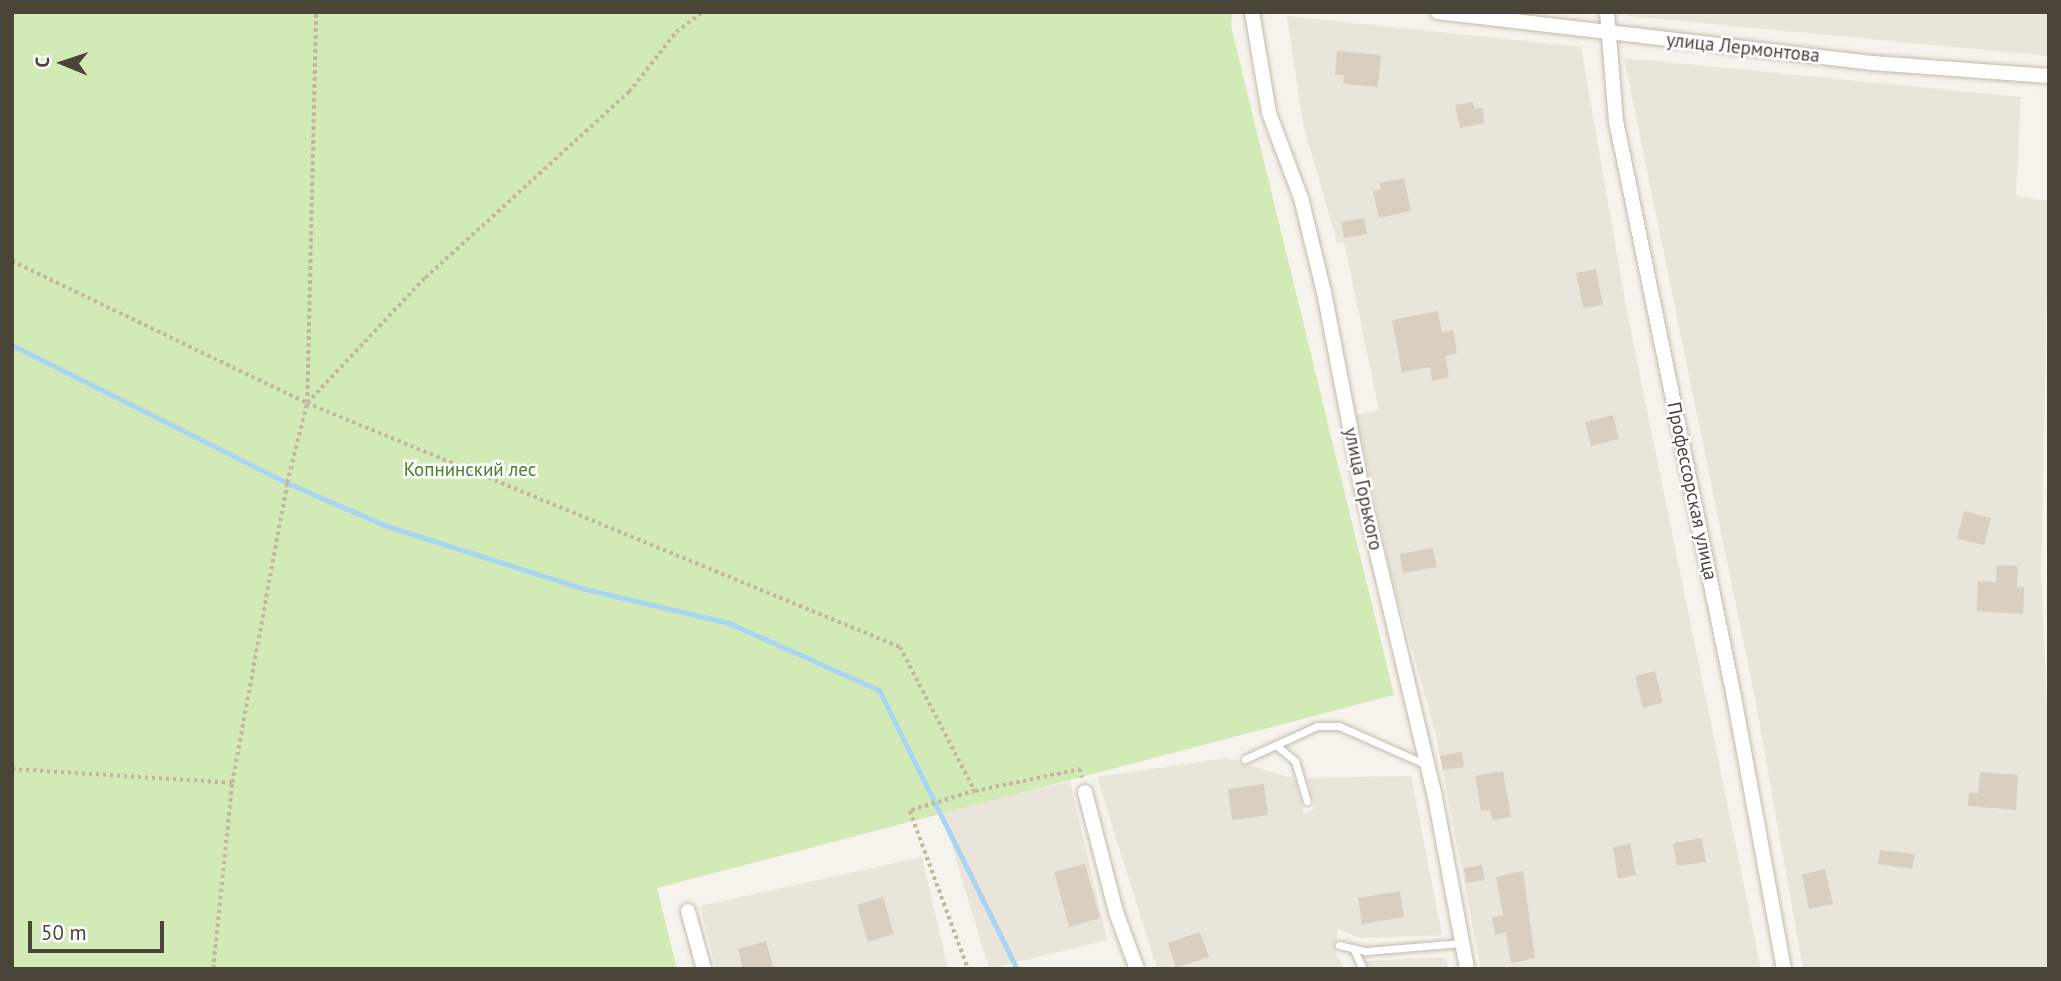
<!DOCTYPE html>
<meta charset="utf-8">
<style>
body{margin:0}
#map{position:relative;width:2061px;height:981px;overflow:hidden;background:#f6f3ec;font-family:"PT Sans",sans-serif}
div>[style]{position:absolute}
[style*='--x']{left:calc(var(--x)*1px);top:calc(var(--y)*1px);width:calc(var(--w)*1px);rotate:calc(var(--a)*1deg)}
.residential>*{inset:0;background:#eae5da}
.green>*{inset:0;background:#d2eab5}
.stream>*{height:5px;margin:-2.5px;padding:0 2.5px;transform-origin:2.5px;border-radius:2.5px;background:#a9d4f2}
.building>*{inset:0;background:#d8cfc1}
.path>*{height:3.5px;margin-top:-1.75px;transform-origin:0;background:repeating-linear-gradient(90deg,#c4b79f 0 3.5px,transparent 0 7px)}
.roads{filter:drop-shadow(0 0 2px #c2bbae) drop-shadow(0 0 2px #c2bbae)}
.service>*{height:7px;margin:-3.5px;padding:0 3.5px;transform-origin:3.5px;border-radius:3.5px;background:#fff}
.minor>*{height:14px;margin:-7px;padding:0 7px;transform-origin:7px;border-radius:7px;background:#fff}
span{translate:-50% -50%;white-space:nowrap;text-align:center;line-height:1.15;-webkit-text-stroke:5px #fff;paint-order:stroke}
.street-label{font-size:19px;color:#4b4439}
.park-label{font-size:19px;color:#4a7f2a}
.frame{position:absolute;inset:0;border:14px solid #4b4439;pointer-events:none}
.north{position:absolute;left:28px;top:28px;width:70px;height:70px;-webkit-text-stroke:5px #fff;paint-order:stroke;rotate:272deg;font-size:19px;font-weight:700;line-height:28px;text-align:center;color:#4b4439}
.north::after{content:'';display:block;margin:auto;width:24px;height:32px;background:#4b4439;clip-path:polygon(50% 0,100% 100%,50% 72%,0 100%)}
.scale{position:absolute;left:28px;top:921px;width:136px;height:32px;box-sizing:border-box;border:4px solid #4b4439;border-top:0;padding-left:9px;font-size:21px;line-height:24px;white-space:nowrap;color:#4b4439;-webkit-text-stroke:5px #fff;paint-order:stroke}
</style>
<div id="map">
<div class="residential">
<i style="clip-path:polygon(1628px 12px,2049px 12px,2049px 56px,1628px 16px)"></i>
<i style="clip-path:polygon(1287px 16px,1581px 47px,1627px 312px,1761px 969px,1481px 969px,1435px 731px,1392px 578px,1356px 415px,1379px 410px,1344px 242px,1337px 242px,1303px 124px)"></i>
<i style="clip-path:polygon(1624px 58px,2021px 97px,2016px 196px,2049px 201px,2041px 572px,2049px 747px,2049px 969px,1803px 969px,1755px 698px)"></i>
<i style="clip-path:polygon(1226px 758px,1294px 779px,1304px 813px,1316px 809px,1308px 778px,1411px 776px,1442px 935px,1359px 938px,1338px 929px,1335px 953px,1345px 969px,1157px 969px,1097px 777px)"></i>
<i style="clip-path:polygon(1070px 781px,1107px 940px,989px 969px,942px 812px)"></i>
<i style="clip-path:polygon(922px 857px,948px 969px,716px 969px,700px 906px)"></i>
<i style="clip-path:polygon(1446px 957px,1449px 969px,1368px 969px,1366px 961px)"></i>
</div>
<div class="green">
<i style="clip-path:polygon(12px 12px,1232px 12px,1231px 26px,1394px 695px,657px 888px,677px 969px,12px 969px)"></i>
</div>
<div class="stream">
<i style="--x:12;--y:345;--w:308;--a:26.6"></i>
<i style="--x:287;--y:483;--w:109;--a:23.3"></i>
<i style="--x:387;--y:526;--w:204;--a:17.7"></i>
<i style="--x:581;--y:588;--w:152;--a:13.3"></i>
<i style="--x:729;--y:623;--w:164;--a:24.1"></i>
<i style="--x:879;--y:690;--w:311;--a:63.7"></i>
</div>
<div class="building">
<i style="clip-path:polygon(1337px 51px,1381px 55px,1378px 87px,1343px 84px,1344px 75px,1335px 75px)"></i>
<i style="clip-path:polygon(1473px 102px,1475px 109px,1482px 108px,1485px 123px,1460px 128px,1455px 105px)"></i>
<i style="clip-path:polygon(1404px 178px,1411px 211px,1379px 218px,1373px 191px,1381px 189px,1379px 183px)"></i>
<i style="clip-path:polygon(1364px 218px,1367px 234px,1344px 238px,1341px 222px)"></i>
<i style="clip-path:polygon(1596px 269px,1603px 305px,1583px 308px,1576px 273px)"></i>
<i style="clip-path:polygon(1438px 311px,1442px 332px,1453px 330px,1457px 353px,1445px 356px,1449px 377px,1432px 381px,1430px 367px,1402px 372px,1392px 320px)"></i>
<i style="clip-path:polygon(1613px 415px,1619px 439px,1591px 446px,1585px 422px)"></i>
<i style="clip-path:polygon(1964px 511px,1991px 518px,1984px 545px,1957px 539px)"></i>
<i style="clip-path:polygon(1433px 548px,1437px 567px,1403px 573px,1400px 554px)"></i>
<i style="clip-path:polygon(1997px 565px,2018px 566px,2017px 587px,2024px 587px,2023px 614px,1977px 611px,1978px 581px,1996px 582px)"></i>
<i style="clip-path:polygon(1655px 671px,1663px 702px,1643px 708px,1635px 676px)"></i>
<i style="clip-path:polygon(1462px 752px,1464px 767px,1443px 770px,1440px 756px)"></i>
<i style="clip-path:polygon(1503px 771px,1511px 817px,1492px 820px,1490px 810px,1481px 811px,1475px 776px)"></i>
<i style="clip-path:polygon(1980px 772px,2018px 775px,2016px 810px,1968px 806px,1969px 793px,1978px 793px)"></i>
<i style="clip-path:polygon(1264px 784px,1268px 815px,1232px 820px,1228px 789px)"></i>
<i style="clip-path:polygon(1702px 838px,1706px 862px,1677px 866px,1673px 843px)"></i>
<i style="clip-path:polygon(1630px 844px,1636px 875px,1618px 879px,1613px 847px)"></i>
<i style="clip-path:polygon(1880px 850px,1915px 854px,1912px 869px,1878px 864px)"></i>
<i style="clip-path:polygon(1085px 864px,1100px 918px,1069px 927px,1054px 872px)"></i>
<i style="clip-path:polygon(1482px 865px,1485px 880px,1466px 883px,1464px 868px)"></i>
<i style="clip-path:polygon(1825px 869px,1833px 904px,1809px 909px,1802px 875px)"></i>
<i style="clip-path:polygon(1523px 871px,1535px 958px,1511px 963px,1506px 932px,1495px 935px,1492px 917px,1503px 915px,1496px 877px)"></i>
<i style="clip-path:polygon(1400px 891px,1404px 917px,1362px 924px,1358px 898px)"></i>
<i style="clip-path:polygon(883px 897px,894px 934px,868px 942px,857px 905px)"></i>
<i style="clip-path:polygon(1200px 932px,1209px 957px,1176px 968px,1168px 943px)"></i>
<i style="clip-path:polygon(766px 941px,774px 969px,743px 969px,738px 949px)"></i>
</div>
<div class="path">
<i style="--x:12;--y:261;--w:327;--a:25.7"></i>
<i style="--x:307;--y:403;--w:172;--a:-46.7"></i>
<i style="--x:425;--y:278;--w:276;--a:-42.4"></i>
<i style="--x:629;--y:92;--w:76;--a:-51.9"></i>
<i style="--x:676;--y:32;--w:34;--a:-37"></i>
<i style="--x:307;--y:403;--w:641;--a:22.37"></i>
<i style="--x:900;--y:647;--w:162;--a:62.5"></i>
<i style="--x:975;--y:791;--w:68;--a:162.9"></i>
<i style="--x:910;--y:811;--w:168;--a:69.8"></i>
<i style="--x:12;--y:769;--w:220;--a:3.6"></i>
<i style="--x:975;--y:791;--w:107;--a:-11.8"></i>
<i style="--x:1080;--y:769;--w:9;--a:77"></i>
<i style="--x:213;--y:969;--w:187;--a:-84.2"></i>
<i style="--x:232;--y:783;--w:305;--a:-79.6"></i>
<i style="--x:287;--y:483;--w:82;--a:-76"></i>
<i style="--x:307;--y:403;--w:391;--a:-88.7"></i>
</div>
<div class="roads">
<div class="service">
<i style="--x:1276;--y:745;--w:25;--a:40"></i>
<i style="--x:1295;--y:761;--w:42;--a:73.3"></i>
<i style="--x:1245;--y:759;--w:79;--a:-24.6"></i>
<i style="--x:1317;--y:726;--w:22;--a:0"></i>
<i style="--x:1339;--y:726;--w:96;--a:23.9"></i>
<i style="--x:1339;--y:945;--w:28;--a:13"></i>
<i style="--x:1366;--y:951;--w:96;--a:-4.8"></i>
<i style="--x:1353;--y:948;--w:23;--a:65"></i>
</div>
<div class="minor">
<i style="--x:1252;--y:12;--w:102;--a:80.4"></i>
<i style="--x:1269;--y:113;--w:91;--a:69.4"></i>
<i style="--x:1301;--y:198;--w:97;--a:76.3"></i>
<i style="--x:1324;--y:292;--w:211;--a:79.1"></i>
<i style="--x:1364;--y:499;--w:301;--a:76.6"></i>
<i style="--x:1434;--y:792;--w:180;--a:79.4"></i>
<i style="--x:1438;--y:12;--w:438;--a:6.7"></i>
<i style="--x:1873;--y:63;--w:176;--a:4.2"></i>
<i style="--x:1607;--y:12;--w:109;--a:85.3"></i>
<i style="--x:1616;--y:121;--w:588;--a:78.42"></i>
<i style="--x:1734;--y:697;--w:277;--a:79.6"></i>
<i style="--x:1085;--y:792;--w:124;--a:75.5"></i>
<i style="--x:1116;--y:912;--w:61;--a:69.8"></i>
<i style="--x:688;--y:911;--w:60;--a:74.6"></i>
</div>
</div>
<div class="street-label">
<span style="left:1743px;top:48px;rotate:6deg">улица Лермонтова</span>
<span style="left:1363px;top:489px;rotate:78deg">улица Горького</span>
<span style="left:1692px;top:491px;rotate:78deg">Профессорская улица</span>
</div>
<div class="park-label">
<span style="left:470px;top:470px">Копнинский лес</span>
</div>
<div class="frame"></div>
<div class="north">С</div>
<div class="scale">50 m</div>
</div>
